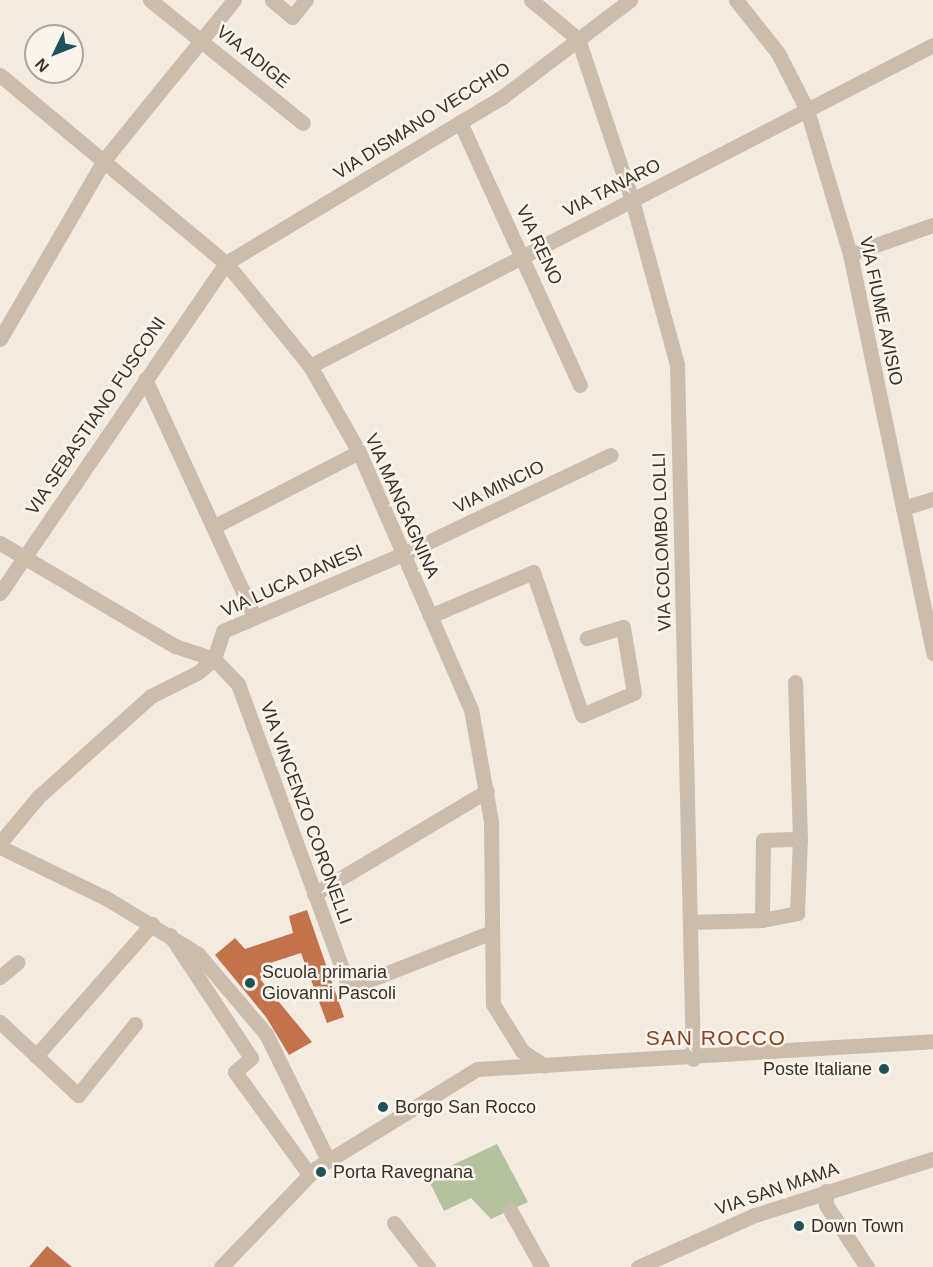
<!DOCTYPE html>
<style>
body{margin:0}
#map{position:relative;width:933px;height:1267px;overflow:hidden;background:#f3ebe0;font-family:Arial,sans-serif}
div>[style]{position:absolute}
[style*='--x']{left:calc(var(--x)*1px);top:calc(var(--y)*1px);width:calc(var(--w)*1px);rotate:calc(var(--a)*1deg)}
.green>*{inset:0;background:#b4c29f}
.building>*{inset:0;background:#c4724c}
.minor>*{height:15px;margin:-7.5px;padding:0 7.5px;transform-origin:7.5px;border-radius:7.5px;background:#cbbcab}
.dots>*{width:16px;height:16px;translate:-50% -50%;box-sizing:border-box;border:3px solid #faf5ec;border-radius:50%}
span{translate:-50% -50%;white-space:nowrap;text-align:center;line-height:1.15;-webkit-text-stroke:5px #faf5ec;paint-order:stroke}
.street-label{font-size:18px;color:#39302a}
.poi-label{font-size:18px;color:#39302a}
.left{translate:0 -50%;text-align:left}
.right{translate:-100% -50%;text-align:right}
.quarter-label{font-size:21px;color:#874324;letter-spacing:1.5px}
.north{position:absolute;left:24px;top:24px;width:60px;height:60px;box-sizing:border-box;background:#faf5ec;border:2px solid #ada69e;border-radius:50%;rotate:227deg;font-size:16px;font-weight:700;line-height:24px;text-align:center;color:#39302a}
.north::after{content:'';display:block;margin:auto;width:21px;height:27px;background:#20525a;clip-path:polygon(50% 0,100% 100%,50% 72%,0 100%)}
</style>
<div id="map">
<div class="green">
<i style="clip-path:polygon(497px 1144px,528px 1202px,491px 1219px,471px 1198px,444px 1211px,427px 1177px)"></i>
</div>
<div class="building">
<i style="clip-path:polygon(307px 910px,344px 1017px,327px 1023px,301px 953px,267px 964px,269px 972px,260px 979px,312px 1042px,289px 1055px,266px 1017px,215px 955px,235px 938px,245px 949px,293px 933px,289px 916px)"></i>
<i style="clip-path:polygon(47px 1246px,72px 1267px,29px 1267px)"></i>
</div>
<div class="minor">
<i style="--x:150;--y:0;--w:196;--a:38.8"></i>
<i style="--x:272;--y:0;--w:26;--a:40"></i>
<i style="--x:292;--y:17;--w:22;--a:-51"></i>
<i style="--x:531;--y:0;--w:61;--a:39.7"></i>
<i style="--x:578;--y:39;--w:170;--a:71.5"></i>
<i style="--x:632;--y:200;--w:170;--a:74.7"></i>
<i style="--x:677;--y:364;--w:695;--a:88.68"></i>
<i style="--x:736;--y:0;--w:68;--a:51.6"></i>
<i style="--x:778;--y:53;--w:64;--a:63"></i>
<i style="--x:807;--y:110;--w:150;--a:73.4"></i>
<i style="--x:850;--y:254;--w:408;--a:78.2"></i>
<i style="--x:0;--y:75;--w:294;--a:39.8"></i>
<i style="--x:226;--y:263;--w:133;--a:50.8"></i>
<i style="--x:310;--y:366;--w:99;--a:60.3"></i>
<i style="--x:359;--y:452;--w:280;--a:66.5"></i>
<i style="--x:471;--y:709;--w:114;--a:79.9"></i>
<i style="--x:491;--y:821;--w:183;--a:89.4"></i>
<i style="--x:493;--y:1004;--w:55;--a:58.3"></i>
<i style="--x:522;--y:1051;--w:27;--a:33"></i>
<i style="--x:460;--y:122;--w:289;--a:65.5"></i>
<i style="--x:850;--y:254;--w:88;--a:-19.3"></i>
<i style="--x:0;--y:339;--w:207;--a:-59.8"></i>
<i style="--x:104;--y:160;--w:206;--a:-50.9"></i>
<i style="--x:310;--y:366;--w:701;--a:-27.26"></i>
<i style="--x:145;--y:379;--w:261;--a:65.3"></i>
<i style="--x:903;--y:508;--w:31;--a:-17"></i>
<i style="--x:213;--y:527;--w:164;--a:-27.2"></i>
<i style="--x:0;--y:543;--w:203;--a:30.5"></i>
<i style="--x:175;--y:646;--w:41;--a:18.4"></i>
<i style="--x:214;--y:659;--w:35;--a:46"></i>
<i style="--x:238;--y:684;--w:324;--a:69.9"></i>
<i style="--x:349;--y:988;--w:154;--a:-21.4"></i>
<i style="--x:0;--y:593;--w:400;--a:-55.6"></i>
<i style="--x:226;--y:263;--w:321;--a:-31"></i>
<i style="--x:501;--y:98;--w:162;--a:-37.2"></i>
<i style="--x:430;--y:616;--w:112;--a:-23.1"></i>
<i style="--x:533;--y:572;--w:151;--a:71.1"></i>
<i style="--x:582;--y:715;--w:56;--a:-22.9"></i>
<i style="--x:634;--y:693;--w:67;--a:-99.5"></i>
<i style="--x:623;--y:627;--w:38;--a:163"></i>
<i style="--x:214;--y:659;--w:29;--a:-72"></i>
<i style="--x:223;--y:631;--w:196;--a:-23.2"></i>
<i style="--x:403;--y:554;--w:230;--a:-25.5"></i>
<i style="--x:0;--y:843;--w:60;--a:-50.4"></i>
<i style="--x:38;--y:797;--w:152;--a:-41.8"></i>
<i style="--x:151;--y:696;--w:51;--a:-26.6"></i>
<i style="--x:197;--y:673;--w:22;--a:-39"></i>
<i style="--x:0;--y:847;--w:118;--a:25.7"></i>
<i style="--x:106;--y:898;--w:108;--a:31.3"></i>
<i style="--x:198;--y:954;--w:105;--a:49.6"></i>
<i style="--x:266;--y:1034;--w:140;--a:63.8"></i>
<i style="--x:314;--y:894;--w:201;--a:-30.8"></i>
<i style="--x:762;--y:920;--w:80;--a:-89.3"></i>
<i style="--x:763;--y:840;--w:37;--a:-2"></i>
<i style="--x:690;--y:922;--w:72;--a:-1.6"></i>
<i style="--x:762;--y:920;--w:36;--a:-11"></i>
<i style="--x:797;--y:913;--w:74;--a:-87.7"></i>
<i style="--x:800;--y:839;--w:157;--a:-91.8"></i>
<i style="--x:170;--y:935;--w:147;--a:56.6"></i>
<i style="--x:251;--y:1058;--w:21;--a:139"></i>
<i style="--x:235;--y:1072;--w:125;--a:54.1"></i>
<i style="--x:0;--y:977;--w:23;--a:-40"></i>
<i style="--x:0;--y:1022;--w:107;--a:43.1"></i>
<i style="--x:78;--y:1095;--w:91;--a:-51.2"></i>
<i style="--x:36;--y:1056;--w:176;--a:-48.7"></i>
<i style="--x:321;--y:1165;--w:183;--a:-31.6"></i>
<i style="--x:477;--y:1069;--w:457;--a:-3.5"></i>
<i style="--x:826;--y:1191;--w:14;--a:90"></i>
<i style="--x:826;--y:1205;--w:74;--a:56.5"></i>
<i style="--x:510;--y:1210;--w:65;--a:60.7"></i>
<i style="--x:394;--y:1223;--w:56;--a:52.3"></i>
<i style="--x:221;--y:1267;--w:137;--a:-46.2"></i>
<i style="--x:638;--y:1267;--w:128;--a:-24"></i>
<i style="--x:755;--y:1215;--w:187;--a:-17.5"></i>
</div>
<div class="dots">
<i style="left:250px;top:983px;background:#20525a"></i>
<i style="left:884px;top:1069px;background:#20525a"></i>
<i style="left:383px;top:1107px;background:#20525a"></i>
<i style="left:321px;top:1172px;background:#20525a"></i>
<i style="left:799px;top:1226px;background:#20525a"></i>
</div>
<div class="street-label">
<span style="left:253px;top:57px;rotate:39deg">VIA ADIGE</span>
<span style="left:422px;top:121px;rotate:-32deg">VIA DISMANO VECCHIO</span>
<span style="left:612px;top:188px;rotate:-27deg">VIA TANARO</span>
<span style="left:539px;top:245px;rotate:65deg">VIA RENO</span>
<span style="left:881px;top:311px;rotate:78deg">VIA FIUME AVISIO</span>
<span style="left:96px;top:416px;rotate:-56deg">VIA SEBASTIANO FUSCONI</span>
<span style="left:499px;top:487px;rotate:-26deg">VIA MINCIO</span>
<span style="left:402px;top:506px;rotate:66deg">VIA MANGAGNINA</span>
<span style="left:662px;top:542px;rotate:-92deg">VIA COLOMBO LOLLI</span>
<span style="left:292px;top:581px;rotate:-24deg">VIA LUCA DANESI</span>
<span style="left:306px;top:813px;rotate:70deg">VIA VINCENZO CORONELLI</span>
<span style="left:777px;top:1189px;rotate:-19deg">VIA SAN MAMA</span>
</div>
<div class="poi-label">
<span class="left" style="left:262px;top:983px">Scuola primaria<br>Giovanni Pascoli</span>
<span class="right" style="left:872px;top:1069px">Poste Italiane</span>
<span class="left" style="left:395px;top:1107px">Borgo San Rocco</span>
<span class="left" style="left:333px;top:1172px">Porta Ravegnana</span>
<span class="left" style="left:811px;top:1226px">Down Town</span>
</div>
<div class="quarter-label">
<span style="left:716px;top:1038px">SAN ROCCO</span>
</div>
<div class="north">N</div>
</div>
